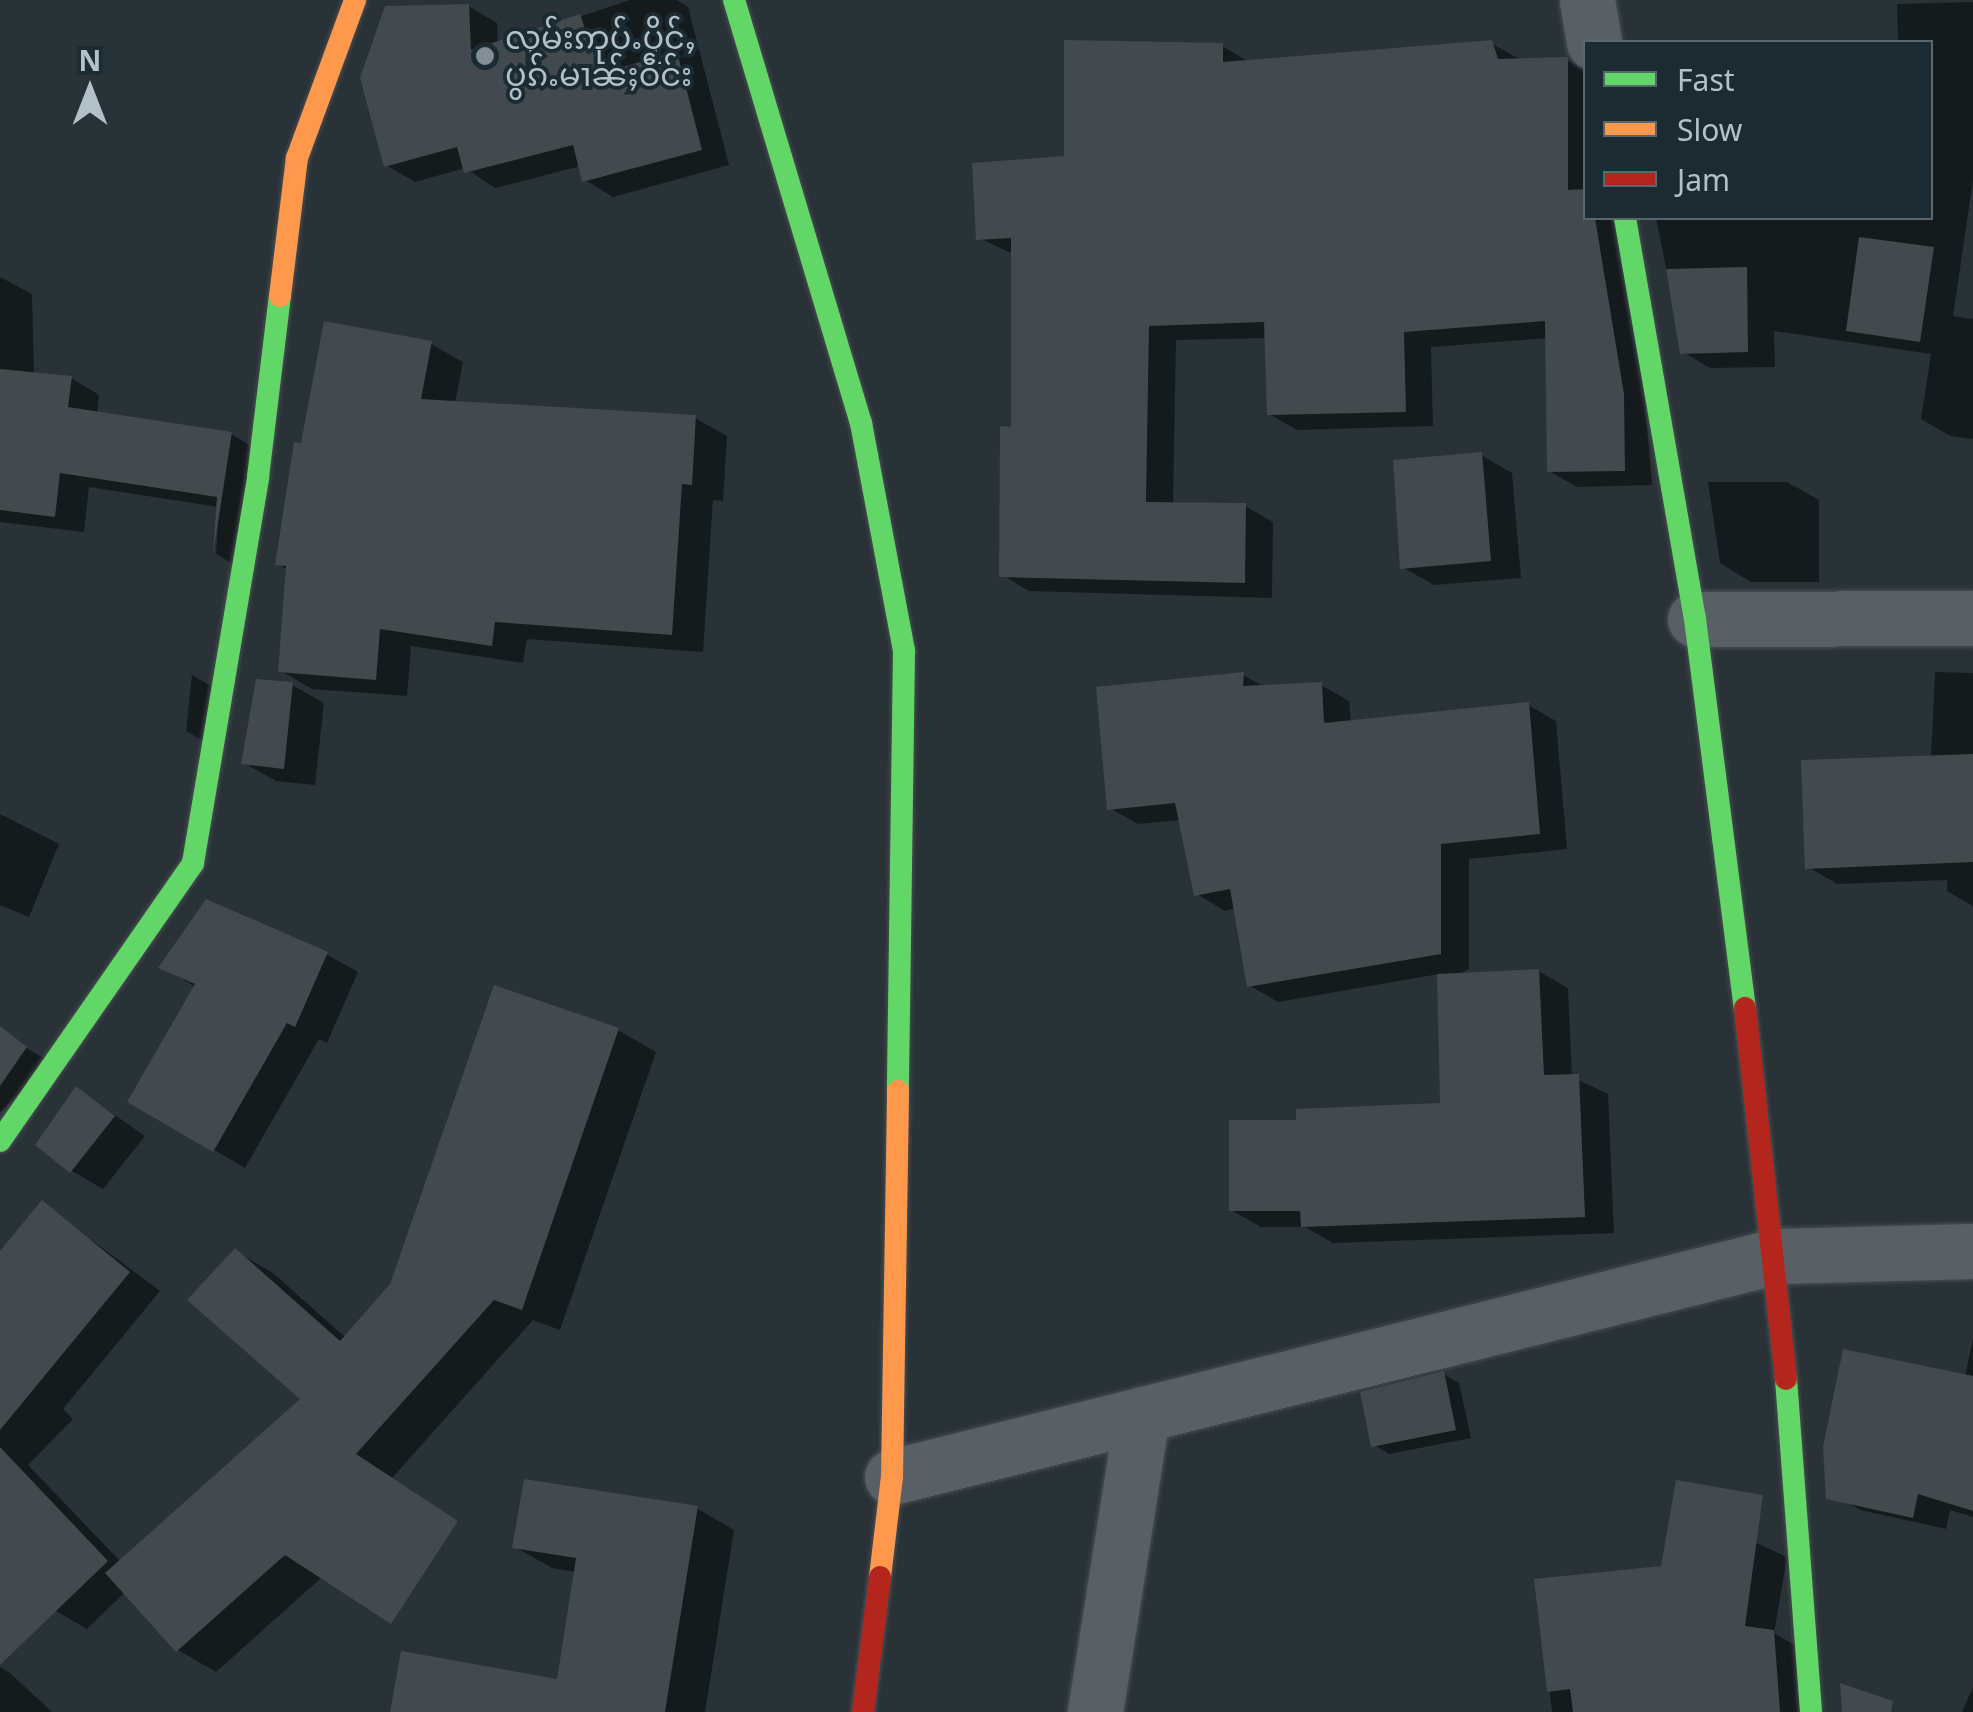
<!DOCTYPE html>
<meta charset="utf-8">
<style>
body{margin:0}
#map{position:relative;width:1973px;height:1712px;overflow:hidden;background:#293236;font-family:"Noto Sans","Noto Sans Myanmar",sans-serif}
div>[style]{position:absolute}
[style*='--x']{left:calc(var(--x)*1px);top:calc(var(--y)*1px);width:calc(var(--w)*1px);rotate:calc(var(--a)*1deg)}
.shadow>*{inset:0;background:#0007}
.building>*{inset:0;background:#424a4e}
.roads{filter:drop-shadow(0 0 2px #474e51) drop-shadow(0 0 2px #474e51)}
.street>*{height:55px;margin:-27.5px;padding:0 27.5px;transform-origin:27.5px;border-radius:27.5px;background:#596065}
.fast>*{height:22px;margin:-11px;padding:0 11px;transform-origin:11px;border-radius:11px;background:#63d668}
.slow>*{height:22px;margin:-11px;padding:0 11px;transform-origin:11px;border-radius:11px;background:#ff974d}
.jam>*{height:22px;margin:-11px;padding:0 11px;transform-origin:11px;border-radius:11px;background:#b3261e}
.dots>*{width:28px;height:28px;translate:-50% -50%;box-sizing:border-box;border:5px solid #1c2b31;border-radius:50%}
span{translate:-50% -50%;white-space:nowrap;text-align:center;line-height:1.15;-webkit-text-stroke:8px #1c2b31;paint-order:stroke}
.poi-label{font-size:32px;color:#b3c0c8}
.left{translate:0 -50%;text-align:left}
.legend{position:absolute;left:1583px;top:40px;width:350px;height:180px;box-sizing:border-box;background:#1c2b31;border:2px solid #58676d;margin:0;padding:12px 18px;list-style:none;font-size:30px;color:#b3c0c8}
.legend li{display:flex;align-items:center;gap:20px;height:50px}
.legend b{width:50px;border:2px solid #58676d}
.north{position:absolute;left:40px;top:40px;width:100px;height:100px;-webkit-text-stroke:8px #1c2b31;paint-order:stroke;rotate:0deg;font-size:28px;font-weight:700;line-height:40px;text-align:center;color:#b3c0c8}
.north::after{content:'';display:block;margin:auto;width:35px;height:45px;background:#b3c0c8;clip-path:polygon(50% 0,100% 100%,50% 72%,0 100%)}
</style>
<div id="map">
<div class="shadow">
<i style="clip-path:polygon(630px 0,677px 0,688px 7px,729px 165px,613px 197px,585px 180px,581px 166px,495px 188px,465px 168px,415px 182px,386px 165px,468px 6px,497px 23px,498px 44px)"></i>
<i style="clip-path:polygon(1973px 2px,1973px 180px,1953px 316px,1973px 319px,1973px 439px,1950px 436px,1921px 419px,1931px 354px,1774px 331px,1775px 367px,1710px 368px,1683px 352px,1656px 218px,1930px 218px,1930px 42px,1898px 42px,1897px 4px)"></i>
<i style="clip-path:polygon(1491px 43px,1519px 59px,1567px 60px,1586px 70px,1586px 218px,1630px 218px,1652px 485px,1577px 487px,1549px 471px,1548px 338px,1431px 347px,1433px 426px,1297px 430px,1269px 414px,1267px 338px,1176px 340px,1173px 505px,1245px 506px,1273px 522px,1272px 598px,1029px 591px,1002px 575px,1013px 429px,1013px 254px,979px 238px,1066px 158px,1222px 46px,1251px 63px)"></i>
<i style="clip-path:polygon(0 277px,32px 294px,34px 375px,71px 378px,99px 395px,97px 414px,231px 434px,260px 451px,242px 569px,216px 554px,219px 507px,89px 487px,84px 532px,0 522px)"></i>
<i style="clip-path:polygon(431px 344px,463px 362px,455px 403px,695px 418px,727px 436px,723px 501px,713px 500px,703px 652px,527px 639px,523px 663px,411px 646px,407px 696px,312px 689px,281px 671px,288px 570px,278px 564px,303px 446px)"></i>
<i style="clip-path:polygon(1481px 455px,1512px 473px,1521px 578px,1434px 585px,1402px 567px)"></i>
<i style="clip-path:polygon(1708px 482px,1787px 482px,1819px 500px,1819px 582px,1751px 582px,1720px 563px)"></i>
<i style="clip-path:polygon(1935px 672px,1973px 673px,1973px 906px,1947px 891px,1947px 880px,1837px 884px,1808px 867px,1931px 758px)"></i>
<i style="clip-path:polygon(192px 675px,224px 693px,215px 748px,186px 731px)"></i>
<i style="clip-path:polygon(1243px 675px,1265px 687px,1321px 685px,1349px 701px,1351px 723px,1528px 705px,1556px 721px,1567px 849px,1469px 859px,1469px 969px,1454px 976px,1538px 971px,1568px 988px,1572px 1077px,1608px 1094px,1614px 1233px,1333px 1243px,1305px 1227px,1261px 1227px,1231px 1210px,1299px 1122px,1443px 1106px,1439px 974px,1278px 1002px,1250px 986px,1236px 908px,1225px 911px,1197px 894px,1181px 820px,1138px 824px,1110px 808px)"></i>
<i style="clip-path:polygon(292px 685px,324px 703px,315px 785px,276px 781px,244px 763px)"></i>
<i style="clip-path:polygon(0 814px,59px 844px,29px 917px,0 905px)"></i>
<i style="clip-path:polygon(326px 954px,358px 972px,327px 1043px,319px 1039px,245px 1168px,130px 1101px,196px 987px,162px 967px)"></i>
<i style="clip-path:polygon(496px 988px,618px 1030px,656px 1052px,560px 1330px,533px 1320px,392px 1478px,416px 1493px,216px 1672px,178px 1650px,125px 1592px,87px 1629px,56px 1611px,0 1553px,0 1255px,42px 1203px,160px 1291px,63px 1409px,73px 1419px,28px 1465px,121px 1562px,303px 1399px,235px 1251px,273px 1273px,346px 1338px,393px 1286px)"></i>
<i style="clip-path:polygon(19px 1044px,51px 1062px,0 1112px,0 1068px)"></i>
<i style="clip-path:polygon(77px 1089px,145px 1136px,103px 1189px,72px 1171px)"></i>
<i style="clip-path:polygon(1973px 1338px,1973px 1517px,1950px 1510px,1946px 1529px,1860px 1510px,1828px 1491px,1965px 1377px)"></i>
<i style="clip-path:polygon(1443px 1374px,1459px 1383px,1471px 1438px,1389px 1454px,1374px 1445px)"></i>
<i style="clip-path:polygon(526px 1482px,698px 1509px,734px 1530px,705px 1712px,394px 1712px,559px 1682px,576px 1572px,552px 1568px,515px 1547px)"></i>
<i style="clip-path:polygon(1674px 1505px,1787px 1557px,1774px 1633px,1801px 1649px,1806px 1712px,1552px 1712px,1537px 1582px,1664px 1568px)"></i>
<i style="clip-path:polygon(0 1667px,10px 1673px,52px 1712px,0 1712px)"></i>
<i style="clip-path:polygon(1973px 1687px,1973px 1712px,1962px 1712px)"></i>
</div>
<div class="building">
<i style="clip-path:polygon(469px 4px,471px 50px,580px 14px,600px 73px,677px 52px,702px 150px,582px 182px,573px 145px,464px 173px,457px 147px,384px 167px,360px 78px,385px 6px)"></i>
<i style="clip-path:polygon(1064px 40px,1223px 43px,1223px 62px,1492px 40px,1498px 59px,1568px 57px,1568px 190px,1586px 189px,1586px 218px,1595px 218px,1624px 394px,1625px 471px,1547px 472px,1545px 321px,1404px 332px,1406px 412px,1267px 415px,1264px 322px,1149px 326px,1146px 502px,1246px 503px,1245px 583px,999px 577px,1000px 426px,1011px 427px,1011px 238px,976px 240px,972px 163px,1064px 156px)"></i>
<i style="clip-path:polygon(1859px 237px,1934px 247px,1920px 342px,1846px 331px)"></i>
<i style="clip-path:polygon(1747px 267px,1748px 352px,1680px 354px,1666px 269px)"></i>
<i style="clip-path:polygon(324px 321px,432px 341px,421px 399px,696px 415px,692px 485px,682px 484px,672px 635px,495px 622px,492px 646px,380px 629px,376px 680px,278px 672px,286px 566px,275px 565px,294px 442px,301px 443px)"></i>
<i style="clip-path:polygon(0 369px,72px 376px,68px 407px,232px 432px,213px 555px,217px 497px,60px 473px,55px 517px,0 510px)"></i>
<i style="clip-path:polygon(1482px 452px,1491px 561px,1400px 569px,1393px 460px)"></i>
<i style="clip-path:polygon(1244px 672px,1243px 686px,1322px 682px,1324px 723px,1529px 702px,1540px 834px,1441px 844px,1441px 954px,1247px 987px,1230px 889px,1194px 896px,1175px 803px,1107px 810px,1096px 687px)"></i>
<i style="clip-path:polygon(256px 679px,293px 682px,284px 769px,241px 764px)"></i>
<i style="clip-path:polygon(1973px 754px,1973px 862px,1805px 869px,1801px 760px)"></i>
<i style="clip-path:polygon(206px 899px,328px 952px,295px 1027px,287px 1023px,213px 1152px,127px 1102px,195px 984px,158px 968px)"></i>
<i style="clip-path:polygon(1539px 969px,1544px 1075px,1579px 1074px,1585px 1217px,1301px 1227px,1300px 1211px,1229px 1211px,1229px 1120px,1296px 1120px,1296px 1109px,1440px 1103px,1437px 974px)"></i>
<i style="clip-path:polygon(494px 985px,619px 1028px,522px 1310px,494px 1300px,356px 1454px,458px 1521px,391px 1624px,285px 1555px,176px 1652px,105px 1573px,300px 1399px,187px 1300px,235px 1248px,340px 1341px,390px 1284px)"></i>
<i style="clip-path:polygon(0 1026px,27px 1047px,0 1086px)"></i>
<i style="clip-path:polygon(76px 1086px,115px 1116px,70px 1173px,35px 1145px)"></i>
<i style="clip-path:polygon(42px 1200px,130px 1272px,0 1430px,0 1251px)"></i>
<i style="clip-path:polygon(1843px 1349px,1973px 1376px,1973px 1511px,1918px 1494px,1913px 1518px,1826px 1499px,1823px 1447px)"></i>
<i style="clip-path:polygon(1444px 1371px,1456px 1430px,1371px 1447px,1360px 1392px)"></i>
<i style="clip-path:polygon(0 1447px,108px 1561px,0 1665px)"></i>
<i style="clip-path:polygon(524px 1479px,698px 1506px,665px 1712px,390px 1712px,401px 1651px,557px 1679px,576px 1558px,512px 1548px)"></i>
<i style="clip-path:polygon(1676px 1480px,1763px 1495px,1745px 1626px,1774px 1630px,1780px 1712px,1573px 1712px,1570px 1689px,1547px 1692px,1534px 1579px,1661px 1566px)"></i>
<i style="clip-path:polygon(1840px 1683px,1893px 1701px,1891px 1712px,1842px 1712px)"></i>
</div>
<div class="roads">
<div class="street">
<i style="--x:1587;--y:0;--w:43;--a:80.5"></i>
<i style="--x:1695;--y:619;--w:278;--a:-0.2"></i>
<i style="--x:892;--y:1477;--w:912;--a:-14.02"></i>
<i style="--x:1777;--y:1256;--w:196;--a:-1.5"></i>
<i style="--x:1095;--y:1712;--w:301;--a:-81"></i>
</div>
<div class="fast">
<i style="--x:734;--y:0;--w:442;--a:73.3"></i>
<i style="--x:861;--y:423;--w:232;--a:79.3"></i>
<i style="--x:904;--y:651;--w:440;--a:90.8"></i>
<i style="--x:1625;--y:218;--w:407;--a:80.1"></i>
<i style="--x:1695;--y:619;--w:392;--a:82.7"></i>
<i style="--x:0;--y:1141;--w:338;--a:-55.2"></i>
<i style="--x:193;--y:863;--w:391;--a:-80.4"></i>
<i style="--x:258;--y:477;--w:182;--a:-83.1"></i>
<i style="--x:1786;--y:1379;--w:334;--a:85.7"></i>
</div>
<div class="slow">
<i style="--x:280;--y:296;--w:139;--a:-83"></i>
<i style="--x:297;--y:158;--w:168;--a:-69.8"></i>
<i style="--x:880;--y:1577;--w:101;--a:-83.2"></i>
<i style="--x:892;--y:1477;--w:386;--a:-89.1"></i>
</div>
<div class="jam">
<i style="--x:1745;--y:1008;--w:373;--a:83.7"></i>
<i style="--x:863;--y:1712;--w:136;--a:-82.8"></i>
</div>
</div>
<div class="dots">
<i style="left:485px;top:56px;background:#838e95"></i>
</div>
<div class="poi-label">
<span class="left" style="left:505px;top:56px">လုမ်းဢုပ်ႉပိူင်ႇ<br>ပွၵ်ႉမၢၼ်ႈဝဵင်း</span>
</div>
<ul class="legend">
<li><b style="height:12px;background:#63d668"></b>Fast</li>
<li><b style="height:12px;background:#ff974d"></b>Slow</li>
<li><b style="height:12px;background:#b3261e"></b>Jam</li>
</ul>
<div class="north">N</div>
</div>
